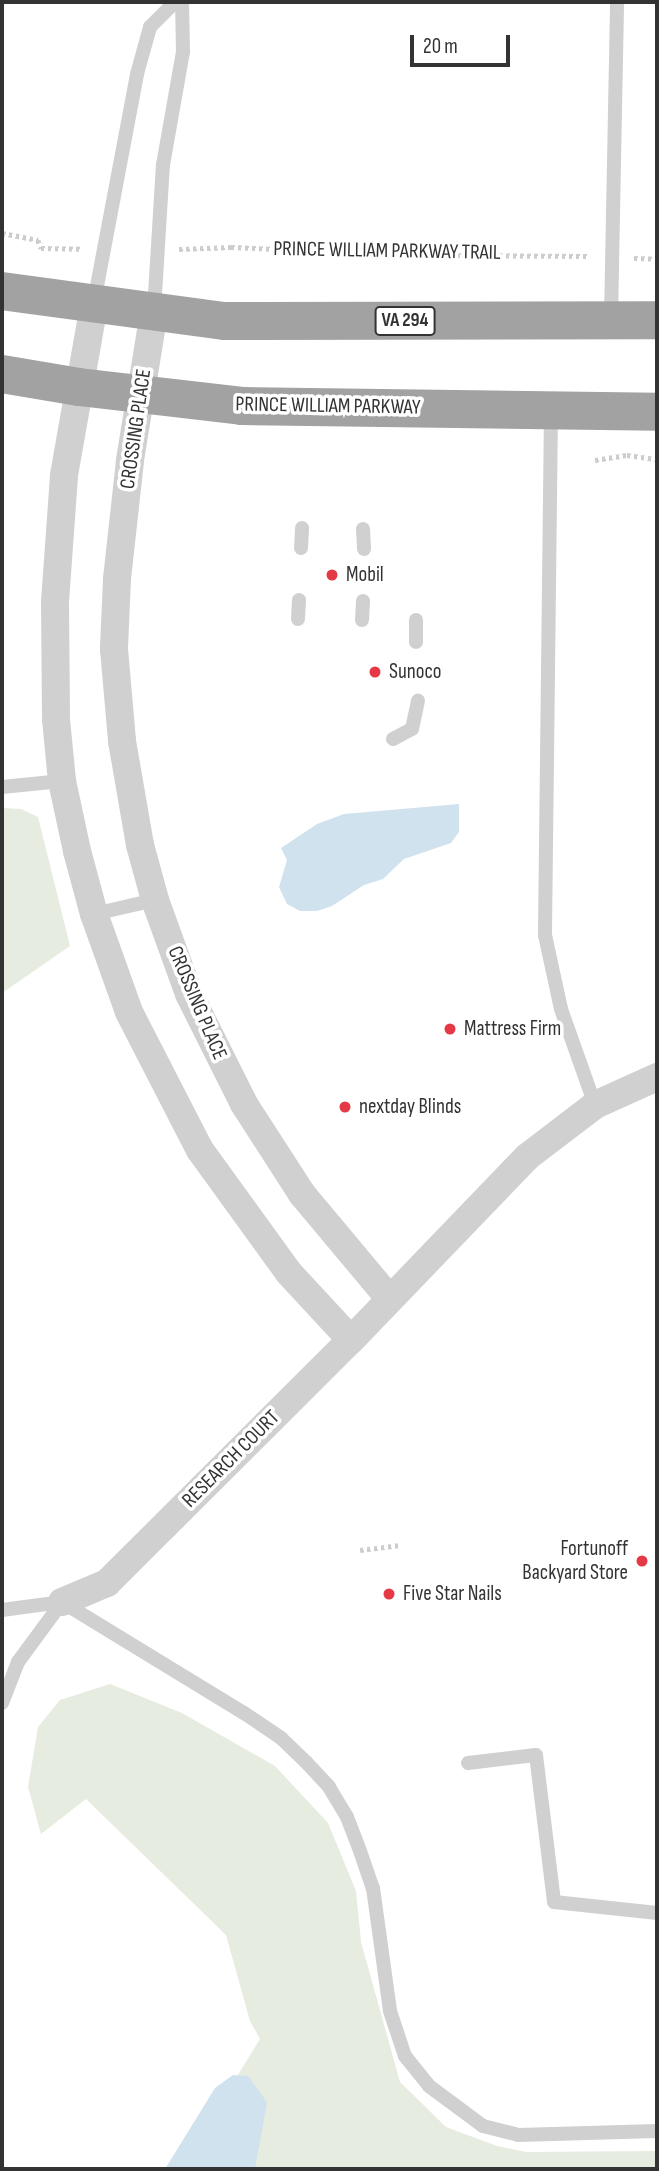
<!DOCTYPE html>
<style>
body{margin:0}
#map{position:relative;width:659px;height:2171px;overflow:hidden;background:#fff;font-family:"Sofia Sans Condensed",sans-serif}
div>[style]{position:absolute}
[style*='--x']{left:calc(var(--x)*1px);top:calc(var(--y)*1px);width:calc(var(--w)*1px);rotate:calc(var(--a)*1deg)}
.green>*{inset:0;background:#e6ecdf}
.water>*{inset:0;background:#cfe2ee}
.path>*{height:4.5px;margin-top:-2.25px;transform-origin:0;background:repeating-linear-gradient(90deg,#cdcdcd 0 3.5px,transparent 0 7px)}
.service>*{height:14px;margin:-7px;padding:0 7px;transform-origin:7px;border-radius:7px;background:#d0d0d0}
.minor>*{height:28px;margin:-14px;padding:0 14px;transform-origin:14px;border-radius:14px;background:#d0d0d0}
.trunk>*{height:38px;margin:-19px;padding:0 19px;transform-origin:19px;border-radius:19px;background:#a2a2a2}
.dots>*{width:19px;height:19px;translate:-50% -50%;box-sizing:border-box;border:4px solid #fff;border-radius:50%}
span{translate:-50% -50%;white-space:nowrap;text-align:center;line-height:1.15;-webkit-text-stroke:7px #fff;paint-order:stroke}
.shield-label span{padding:2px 5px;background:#fff;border:2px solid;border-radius:5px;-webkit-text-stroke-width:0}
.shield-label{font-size:19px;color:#333;font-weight:700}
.street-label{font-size:21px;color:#333}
.poi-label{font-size:21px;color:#333}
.left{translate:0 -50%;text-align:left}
.right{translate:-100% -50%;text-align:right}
.frame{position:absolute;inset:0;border:4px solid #333;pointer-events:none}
.scale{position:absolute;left:410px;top:35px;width:100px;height:32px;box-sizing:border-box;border:4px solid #333;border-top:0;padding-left:9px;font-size:21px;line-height:24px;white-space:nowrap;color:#333;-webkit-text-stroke:5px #fff;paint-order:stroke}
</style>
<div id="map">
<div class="green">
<i style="clip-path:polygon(2px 808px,21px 809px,38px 817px,70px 946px,2px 993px)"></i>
<i style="clip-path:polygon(110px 1684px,182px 1713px,275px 1766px,328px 1823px,356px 1891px,361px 1942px,400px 2082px,446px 2127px,497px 2146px,526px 2152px,657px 2151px,657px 2169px,180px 2169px,260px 2039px,250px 2021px,226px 1935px,86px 1799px,41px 1834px,28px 1787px,38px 1727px,60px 1700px)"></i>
</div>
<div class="water">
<i style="clip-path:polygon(459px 804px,459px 832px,451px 843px,404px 859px,383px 879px,364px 885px,332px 906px,317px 911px,300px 911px,287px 904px,279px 887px,287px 860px,281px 848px,317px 824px,344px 814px)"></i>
<i style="clip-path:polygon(233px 2075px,248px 2076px,267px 2102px,255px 2169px,165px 2169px,215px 2088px)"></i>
</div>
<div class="path">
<i style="--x:2;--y:233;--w:37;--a:11"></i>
<i style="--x:38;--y:240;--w:9;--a:69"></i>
<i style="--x:41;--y:248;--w:39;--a:1"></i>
<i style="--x:179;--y:249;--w:52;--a:-2.2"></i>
<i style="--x:231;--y:247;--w:184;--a:2.5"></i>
<i style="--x:415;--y:255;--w:175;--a:0.3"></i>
<i style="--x:634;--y:258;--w:23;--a:2"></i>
<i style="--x:595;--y:460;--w:32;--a:-9"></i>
<i style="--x:627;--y:455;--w:30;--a:8"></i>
<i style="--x:360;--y:1550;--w:41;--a:-7"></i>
</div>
<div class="service">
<i style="--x:94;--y:302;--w:232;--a:-79.3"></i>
<i style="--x:137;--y:74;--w:49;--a:-74.5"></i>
<i style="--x:150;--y:27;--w:35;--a:-45"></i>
<i style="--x:154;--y:311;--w:146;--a:-86.5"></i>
<i style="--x:163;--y:165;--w:115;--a:-80"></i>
<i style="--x:183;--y:52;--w:50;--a:-91.1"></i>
<i style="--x:611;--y:319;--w:317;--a:-88.9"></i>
<i style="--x:551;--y:411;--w:524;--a:90.66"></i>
<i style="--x:545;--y:935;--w:76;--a:77.8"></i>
<i style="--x:561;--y:1009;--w:102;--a:70.5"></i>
<i style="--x:363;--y:529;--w:20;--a:87"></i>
<i style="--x:301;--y:548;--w:20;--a:-87"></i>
<i style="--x:298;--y:619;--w:19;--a:-87"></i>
<i style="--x:362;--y:620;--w:19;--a:-87"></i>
<i style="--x:416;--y:620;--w:22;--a:90"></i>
<i style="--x:393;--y:739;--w:21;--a:-28"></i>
<i style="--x:412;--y:729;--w:29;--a:-78"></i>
<i style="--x:2;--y:787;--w:60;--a:-5.7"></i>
<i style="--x:94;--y:914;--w:63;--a:-12.9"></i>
<i style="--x:2;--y:1610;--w:61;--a:-7.6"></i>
<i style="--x:62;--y:1602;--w:213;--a:31.4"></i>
<i style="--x:244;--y:1713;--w:45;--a:34"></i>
<i style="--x:281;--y:1738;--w:35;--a:44"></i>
<i style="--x:306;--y:1762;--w:34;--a:47"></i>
<i style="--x:329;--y:1787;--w:35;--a:59"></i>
<i style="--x:347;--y:1817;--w:36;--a:69"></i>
<i style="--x:360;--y:1851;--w:39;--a:71"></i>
<i style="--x:373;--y:1888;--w:124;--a:82.1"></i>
<i style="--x:390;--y:2011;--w:47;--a:71.6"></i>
<i style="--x:405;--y:2056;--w:38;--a:51"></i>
<i style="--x:429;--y:2086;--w:67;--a:36.5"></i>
<i style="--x:483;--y:2126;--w:36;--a:14"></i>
<i style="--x:518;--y:2135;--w:139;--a:-1.6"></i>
<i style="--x:2;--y:1703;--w:44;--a:-68.7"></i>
<i style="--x:18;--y:1662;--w:74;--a:-53.7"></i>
<i style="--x:468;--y:1763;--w:68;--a:-6.7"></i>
<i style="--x:536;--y:1755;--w:148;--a:83"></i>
<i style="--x:554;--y:1902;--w:104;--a:6.1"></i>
</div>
<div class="minor">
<i style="--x:94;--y:305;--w:174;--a:100"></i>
<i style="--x:64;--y:476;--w:127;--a:94.1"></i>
<i style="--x:55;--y:603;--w:116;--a:89.5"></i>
<i style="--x:56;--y:719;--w:62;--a:84.5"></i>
<i style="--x:62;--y:781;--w:72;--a:77.9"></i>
<i style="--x:77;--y:851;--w:65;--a:74.9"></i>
<i style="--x:94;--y:914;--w:104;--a:70.3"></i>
<i style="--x:129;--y:1012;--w:155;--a:62.8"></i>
<i style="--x:200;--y:1150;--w:152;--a:54.1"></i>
<i style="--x:289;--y:1273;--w:91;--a:47.2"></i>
<i style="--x:154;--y:312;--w:151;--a:99.2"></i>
<i style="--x:130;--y:461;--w:119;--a:96.3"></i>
<i style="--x:117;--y:579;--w:70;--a:92.5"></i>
<i style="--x:114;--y:649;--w:92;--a:85"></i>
<i style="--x:122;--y:741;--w:106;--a:80.2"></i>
<i style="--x:140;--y:845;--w:57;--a:74.7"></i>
<i style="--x:155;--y:900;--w:100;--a:70.1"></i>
<i style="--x:189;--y:994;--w:123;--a:63.4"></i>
<i style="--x:244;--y:1104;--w:107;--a:57.2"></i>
<i style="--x:302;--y:1194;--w:136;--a:50.1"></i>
<i style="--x:62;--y:1602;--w:49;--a:-22.9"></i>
<i style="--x:107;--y:1583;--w:344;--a:-44.9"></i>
<i style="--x:351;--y:1340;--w:254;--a:-46.1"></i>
<i style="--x:527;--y:1157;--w:86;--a:-37.4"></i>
<i style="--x:595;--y:1105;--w:68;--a:-24.3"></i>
</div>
<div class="trunk">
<i style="--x:2;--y:291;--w:224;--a:7.7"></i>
<i style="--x:224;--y:321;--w:433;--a:-0.1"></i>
<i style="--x:2;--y:374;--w:78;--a:9.6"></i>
<i style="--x:79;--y:387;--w:164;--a:6.6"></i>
<i style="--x:242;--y:406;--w:415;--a:0.8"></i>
</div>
<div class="dots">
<i style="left:332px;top:575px;background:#e63946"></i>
<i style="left:375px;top:672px;background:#e63946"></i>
<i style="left:450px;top:1029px;background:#e63946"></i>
<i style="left:345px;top:1107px;background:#e63946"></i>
<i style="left:642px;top:1561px;background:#e63946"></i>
<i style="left:389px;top:1594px;background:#e63946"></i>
</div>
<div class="shield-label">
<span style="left:405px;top:321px">VA 294</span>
</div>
<div class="street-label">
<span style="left:387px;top:251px;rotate:1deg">PRINCE WILLIAM PARKWAY TRAIL</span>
<span style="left:328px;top:406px;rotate:1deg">PRINCE WILLIAM PARKWAY</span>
<span style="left:136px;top:429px;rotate:-82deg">CROSSING PLACE</span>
<span style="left:197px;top:1003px;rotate:67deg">CROSSING PLACE</span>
<span style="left:231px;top:1459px;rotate:-45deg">RESEARCH COURT</span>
</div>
<div class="poi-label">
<span class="left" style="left:346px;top:575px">Mobil</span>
<span class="left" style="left:389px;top:672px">Sunoco</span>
<span class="left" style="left:464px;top:1029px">Mattress Firm</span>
<span class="left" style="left:359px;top:1107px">nextday Blinds</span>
<span class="right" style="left:628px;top:1561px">Fortunoff<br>Backyard Store</span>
<span class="left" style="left:403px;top:1594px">Five Star Nails</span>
</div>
<div class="frame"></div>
<div class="scale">20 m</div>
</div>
